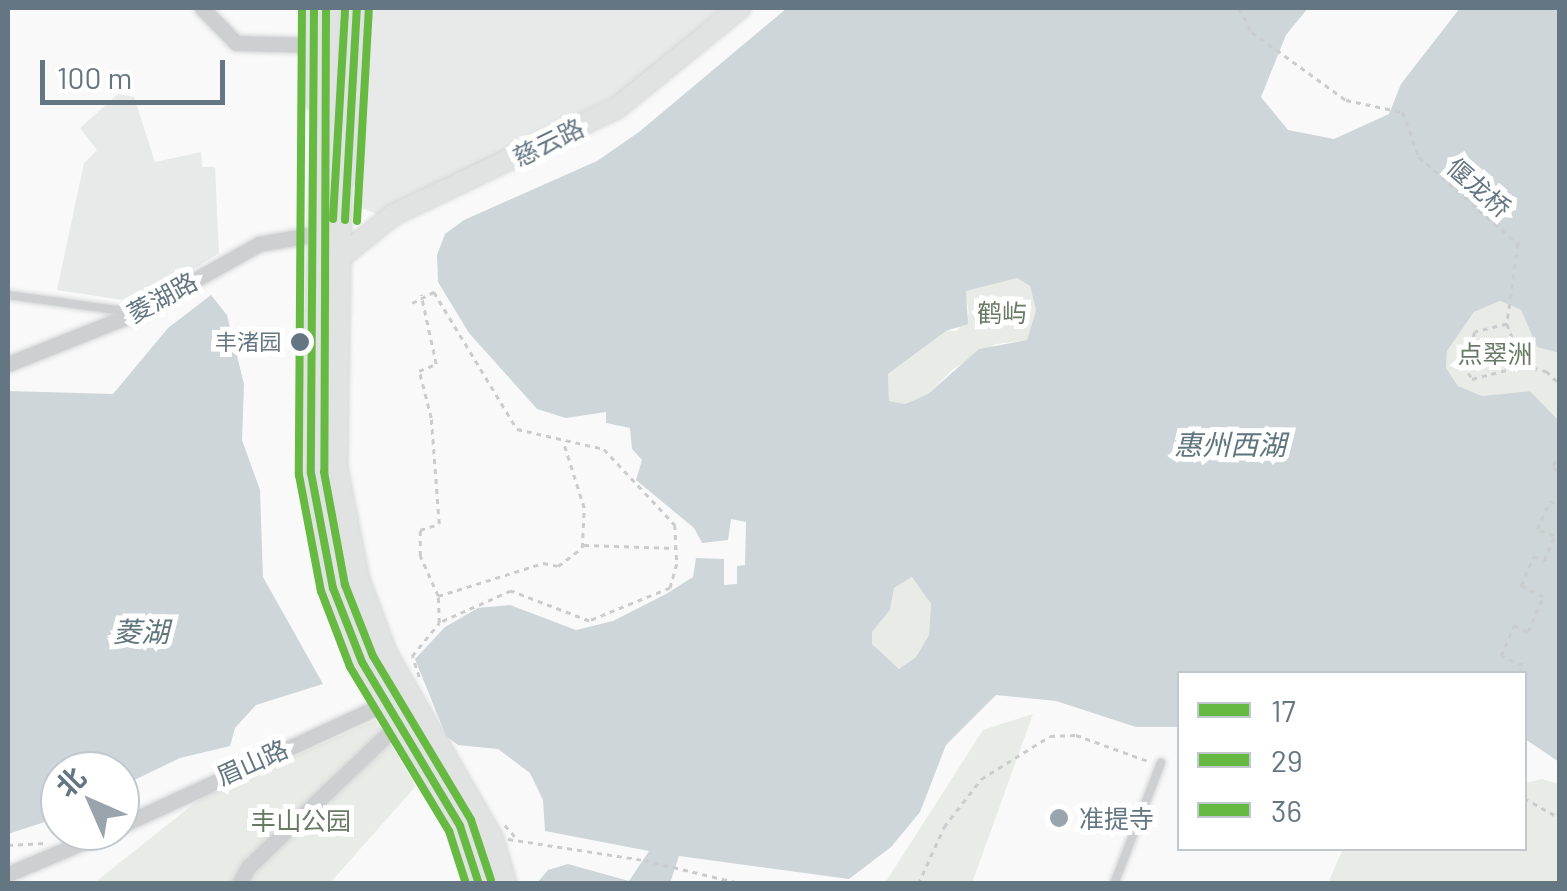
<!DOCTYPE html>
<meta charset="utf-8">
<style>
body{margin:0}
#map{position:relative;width:1567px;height:891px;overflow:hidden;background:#f9f9f9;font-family:Barlow,"Noto Sans SC",sans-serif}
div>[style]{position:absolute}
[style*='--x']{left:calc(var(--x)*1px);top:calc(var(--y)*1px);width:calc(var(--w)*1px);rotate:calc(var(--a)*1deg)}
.built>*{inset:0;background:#e8e9e9}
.green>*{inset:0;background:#e8ebe6}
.water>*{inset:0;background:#ced6d9}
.path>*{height:2.5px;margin-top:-1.25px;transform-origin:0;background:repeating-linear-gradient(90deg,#cbcccd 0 5px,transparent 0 10px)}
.roads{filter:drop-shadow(0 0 2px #d5d6d7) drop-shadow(0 0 2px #d5d6d7)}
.lane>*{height:8px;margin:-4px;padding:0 4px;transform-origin:4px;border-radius:4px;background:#cecfd0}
.street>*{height:15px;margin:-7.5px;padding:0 7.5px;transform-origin:7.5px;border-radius:7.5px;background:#cecfd0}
.secondary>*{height:20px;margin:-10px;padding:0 10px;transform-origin:10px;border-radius:10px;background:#e1e2e2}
.primary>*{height:22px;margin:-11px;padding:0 11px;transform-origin:11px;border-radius:11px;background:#e1e2e2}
.bus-1>*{height:8px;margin:-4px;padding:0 4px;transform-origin:4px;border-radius:4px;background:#66ba42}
.bus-2>*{height:8px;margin:-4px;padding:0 4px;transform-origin:4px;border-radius:4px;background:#66ba42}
.bus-3>*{height:8px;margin:-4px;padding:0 4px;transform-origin:4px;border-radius:4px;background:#66ba42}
.dots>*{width:28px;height:28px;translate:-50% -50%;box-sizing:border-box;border:5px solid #fff;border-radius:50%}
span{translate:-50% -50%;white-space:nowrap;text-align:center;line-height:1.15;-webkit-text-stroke:10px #fff;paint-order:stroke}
.bus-label{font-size:22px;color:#657683}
.right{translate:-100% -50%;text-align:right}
.street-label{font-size:25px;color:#657683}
.park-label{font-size:25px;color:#687a64}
.poi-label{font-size:25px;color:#657683}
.left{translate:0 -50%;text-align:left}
.water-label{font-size:28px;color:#60757c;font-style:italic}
.frame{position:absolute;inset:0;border:10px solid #657683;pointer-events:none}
.legend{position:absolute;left:1177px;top:671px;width:350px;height:180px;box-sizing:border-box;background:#fff;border:2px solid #c1c8cd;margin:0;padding:12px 18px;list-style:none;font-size:30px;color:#657683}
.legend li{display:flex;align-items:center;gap:20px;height:50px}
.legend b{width:50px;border:2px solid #c1c8cd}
.north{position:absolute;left:40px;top:751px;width:100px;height:100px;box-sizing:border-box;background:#fff;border:2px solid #c1c8cd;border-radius:50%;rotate:315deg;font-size:28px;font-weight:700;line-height:40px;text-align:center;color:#657683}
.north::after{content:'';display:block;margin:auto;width:35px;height:45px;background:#99a4ac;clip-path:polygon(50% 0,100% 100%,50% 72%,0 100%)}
.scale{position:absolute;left:40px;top:60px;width:185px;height:45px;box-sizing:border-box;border:5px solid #657683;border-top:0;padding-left:12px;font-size:30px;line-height:35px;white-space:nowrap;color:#657683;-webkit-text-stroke:8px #fff;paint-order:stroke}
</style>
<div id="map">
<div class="built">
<i style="clip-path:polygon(369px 8px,721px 8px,636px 85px,380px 215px,361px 208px)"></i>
<i style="clip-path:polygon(118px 94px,134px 97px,155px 162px,201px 152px,202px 167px,215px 167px,219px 253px,142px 303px,57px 290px,84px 163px,97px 150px,80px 128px)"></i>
</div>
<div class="green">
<i style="clip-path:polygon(1017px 278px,1030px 286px,1036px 310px,1027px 340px,996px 344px,953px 369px,928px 394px,905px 404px,889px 401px,888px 374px,946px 331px,957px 331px,969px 313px,965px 291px)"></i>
<i style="clip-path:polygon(1500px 301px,1521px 310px,1537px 347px,1559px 353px,1559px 421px,1530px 391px,1482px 396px,1458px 386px,1446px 369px,1447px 351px,1474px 312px)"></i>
<i style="clip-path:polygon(912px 577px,931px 604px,929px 635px,916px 657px,899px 669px,872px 644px,872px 632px,890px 610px,894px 588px)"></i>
<i style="clip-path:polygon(1033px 714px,972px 883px,885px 883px,983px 730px)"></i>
<i style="clip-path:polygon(376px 720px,416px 786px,330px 883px,93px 884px,201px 798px)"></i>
<i style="clip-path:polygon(1542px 779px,1559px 784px,1559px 883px,1328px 883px,1343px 849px,1524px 848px,1525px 783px)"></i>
</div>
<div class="water">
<i style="clip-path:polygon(evenodd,787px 8px,1308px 8px,1286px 35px,1261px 97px,1288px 130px,1334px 139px,1389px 114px,1401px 84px,1460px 8px,1559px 8px,1559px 353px,1537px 347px,1521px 310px,1500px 301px,1474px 312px,1447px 351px,1446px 368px,1458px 386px,1482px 396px,1530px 391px,1559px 421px,1559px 762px,1525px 739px,1524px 674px,1180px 674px,1179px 727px,1136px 727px,1056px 701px,996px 695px,946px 745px,920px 812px,891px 847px,849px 879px,679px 856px,670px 883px,537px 883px,548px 870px,568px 864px,629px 881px,649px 851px,545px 831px,543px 800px,530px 773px,498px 749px,458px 745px,446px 736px,415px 659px,445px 627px,478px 608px,510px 605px,576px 630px,613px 621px,666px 594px,693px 577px,696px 558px,724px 559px,724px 585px,737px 584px,737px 566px,745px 565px,746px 522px,731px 519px,728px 540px,702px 543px,694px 528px,636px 480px,642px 460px,632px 449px,630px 428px,606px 423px,606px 412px,566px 418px,537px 409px,469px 333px,438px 282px,437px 255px,445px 234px,464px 220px,597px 161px,639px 132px,787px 8px,1017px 278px,1030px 286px,1036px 310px,1027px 340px,979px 349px,928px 394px,905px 404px,889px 401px,888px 374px,946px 331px,968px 324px,966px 291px,1017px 278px,787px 8px,912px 577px,931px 604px,929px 635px,916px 657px,899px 669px,872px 644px,872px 632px,890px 610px,894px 588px,912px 577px)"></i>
<i style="clip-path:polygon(211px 295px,227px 315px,244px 384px,242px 440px,260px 490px,263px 577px,323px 684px,256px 705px,235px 728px,230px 746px,180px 758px,120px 787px,120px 771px,60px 771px,60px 817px,8px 834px,8px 391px,113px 394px,168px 328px)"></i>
</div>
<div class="path">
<i style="--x:1239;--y:8;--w:27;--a:62"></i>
<i style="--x:1252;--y:32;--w:116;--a:35.9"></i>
<i style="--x:1346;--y:100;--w:58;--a:11.9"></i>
<i style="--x:1403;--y:112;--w:48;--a:70.4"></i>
<i style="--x:1419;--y:157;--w:132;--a:41.3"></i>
<i style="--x:1518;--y:244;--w:81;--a:97.8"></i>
<i style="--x:1507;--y:324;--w:44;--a:68.7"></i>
<i style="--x:1523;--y:365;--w:24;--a:15"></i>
<i style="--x:1546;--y:371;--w:19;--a:43"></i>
<i style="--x:412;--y:303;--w:25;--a:-27"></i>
<i style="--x:434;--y:292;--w:160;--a:58.8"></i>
<i style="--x:517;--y:429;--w:89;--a:12.9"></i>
<i style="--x:604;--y:449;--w:104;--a:46.9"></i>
<i style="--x:675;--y:525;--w:39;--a:87"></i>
<i style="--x:677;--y:564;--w:25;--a:106"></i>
<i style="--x:670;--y:588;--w:87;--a:157.8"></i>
<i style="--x:589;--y:621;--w:84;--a:-159"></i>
<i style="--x:511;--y:591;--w:79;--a:156"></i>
<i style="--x:1507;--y:324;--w:33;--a:166"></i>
<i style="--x:1475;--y:332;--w:34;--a:109"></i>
<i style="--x:1464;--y:364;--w:17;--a:62"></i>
<i style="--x:1472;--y:379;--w:52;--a:-14.6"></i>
<i style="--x:1560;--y:452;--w:17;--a:114"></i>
<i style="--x:1553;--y:468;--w:8;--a:23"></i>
<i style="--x:584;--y:545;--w:92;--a:1.9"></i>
<i style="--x:438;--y:596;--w:110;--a:-17.4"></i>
<i style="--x:543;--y:563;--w:15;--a:11"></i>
<i style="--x:558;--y:566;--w:30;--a:-37"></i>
<i style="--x:582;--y:548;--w:40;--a:-87.1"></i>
<i style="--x:584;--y:508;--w:66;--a:-107.6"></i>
<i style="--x:1519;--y:674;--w:10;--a:-66"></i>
<i style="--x:1523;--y:665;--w:24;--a:-158"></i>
<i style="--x:1501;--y:656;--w:34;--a:-67"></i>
<i style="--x:1514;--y:625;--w:16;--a:27"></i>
<i style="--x:1528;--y:632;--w:38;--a:-67"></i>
<i style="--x:1543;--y:597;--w:25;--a:-153"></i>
<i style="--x:1521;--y:586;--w:33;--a:-67"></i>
<i style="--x:1534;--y:556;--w:11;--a:27"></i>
<i style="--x:1544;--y:561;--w:27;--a:-68"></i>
<i style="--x:1554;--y:536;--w:18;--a:-158"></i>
<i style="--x:1537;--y:529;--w:31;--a:-65"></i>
<i style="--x:1550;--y:501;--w:11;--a:22"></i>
<i style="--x:419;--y:677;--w:22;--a:-108"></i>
<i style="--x:412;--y:656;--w:43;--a:-50.7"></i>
<i style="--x:439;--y:623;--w:27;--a:-92"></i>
<i style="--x:438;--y:596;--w:44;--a:-114.2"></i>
<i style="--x:420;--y:556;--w:26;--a:-90"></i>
<i style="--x:420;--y:530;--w:20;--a:-18"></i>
<i style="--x:439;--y:524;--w:106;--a:-94.3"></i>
<i style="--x:431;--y:418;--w:49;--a:-104.3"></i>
<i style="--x:419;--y:371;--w:18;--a:-22"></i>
<i style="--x:436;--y:364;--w:71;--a:-102.3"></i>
<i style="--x:1524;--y:798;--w:41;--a:29.1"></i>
<i style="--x:505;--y:825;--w:18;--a:49"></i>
<i style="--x:508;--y:839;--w:138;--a:8.8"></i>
<i style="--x:644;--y:860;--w:102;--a:13.6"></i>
<i style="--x:8;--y:845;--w:37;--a:-3"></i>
<i style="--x:918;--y:884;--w:63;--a:-65.5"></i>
<i style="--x:944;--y:827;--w:61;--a:-52.4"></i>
<i style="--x:981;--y:779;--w:81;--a:-31.9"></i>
<i style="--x:1050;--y:736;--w:26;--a:-2"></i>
<i style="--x:1076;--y:735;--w:77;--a:19.9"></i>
</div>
<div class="roads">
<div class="lane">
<i style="--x:8;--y:295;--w:124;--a:7.9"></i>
<i style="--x:1114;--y:884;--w:130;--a:-68.8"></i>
</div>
<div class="street">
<i style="--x:202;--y:8;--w:49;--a:45.8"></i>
<i style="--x:236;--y:43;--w:78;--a:1.5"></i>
<i style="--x:8;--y:364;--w:138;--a:-21.7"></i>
<i style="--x:136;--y:313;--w:141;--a:-29.3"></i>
<i style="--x:259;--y:244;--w:57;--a:-10.1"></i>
<i style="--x:120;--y:826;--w:293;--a:-24.8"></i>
<i style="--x:8;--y:874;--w:111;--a:-22.9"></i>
<i style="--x:239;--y:884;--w:19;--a:-62"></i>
<i style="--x:248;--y:867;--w:209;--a:-43.6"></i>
</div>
<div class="secondary">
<i style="--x:314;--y:8;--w:92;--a:89.4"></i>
<i style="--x:350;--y:174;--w:166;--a:-87.6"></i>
<i style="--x:342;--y:256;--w:65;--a:-38.8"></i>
<i style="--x:393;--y:215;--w:250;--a:-25.6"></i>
<i style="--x:618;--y:107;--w:157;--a:-39.1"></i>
</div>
<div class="primary">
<i style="--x:328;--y:8;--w:465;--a:92.1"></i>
<i style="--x:311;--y:473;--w:117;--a:79.2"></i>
<i style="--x:333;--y:588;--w:79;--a:68.6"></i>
<i style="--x:362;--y:662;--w:191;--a:59.1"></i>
<i style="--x:460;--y:826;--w:61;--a:71.9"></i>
<i style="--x:341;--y:134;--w:334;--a:90.9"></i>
<i style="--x:336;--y:468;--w:114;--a:78.9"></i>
<i style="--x:358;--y:580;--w:80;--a:69.5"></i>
<i style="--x:386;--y:655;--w:212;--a:60.1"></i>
<i style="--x:492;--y:839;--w:47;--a:73.9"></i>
</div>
</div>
<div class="bus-1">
<i style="--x:314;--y:8;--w:465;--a:90.4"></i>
<i style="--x:311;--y:473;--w:117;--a:79.2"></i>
<i style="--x:333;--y:588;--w:79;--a:68.6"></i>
<i style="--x:362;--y:662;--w:191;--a:59.1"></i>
<i style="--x:460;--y:826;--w:61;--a:71.9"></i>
<i style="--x:345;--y:220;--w:212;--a:-86.8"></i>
</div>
<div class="bus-2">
<i style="--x:302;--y:8;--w:467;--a:90.4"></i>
<i style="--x:299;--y:475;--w:118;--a:79.3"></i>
<i style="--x:321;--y:591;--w:81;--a:69.1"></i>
<i style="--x:350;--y:667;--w:192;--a:58.9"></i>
<i style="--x:449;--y:831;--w:56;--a:72.2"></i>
<i style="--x:357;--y:221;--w:212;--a:-86.8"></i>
</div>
<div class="bus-3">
<i style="--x:326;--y:8;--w:464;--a:90.2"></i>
<i style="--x:324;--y:472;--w:115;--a:79.5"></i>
<i style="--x:345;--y:585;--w:76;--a:68.5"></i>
<i style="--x:373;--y:656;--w:191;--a:59.1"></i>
<i style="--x:471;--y:820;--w:63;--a:71.6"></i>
<i style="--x:333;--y:219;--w:211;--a:-86.7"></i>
</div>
<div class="dots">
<i style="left:300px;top:342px;background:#657683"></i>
<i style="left:1059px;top:818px;background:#99a4ac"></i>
</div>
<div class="bus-label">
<span class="right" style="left:281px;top:342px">丰渚园</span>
</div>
<div class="street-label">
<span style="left:548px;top:142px;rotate:-26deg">慈云路</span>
<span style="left:1479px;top:187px;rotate:41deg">偃龙桥</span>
<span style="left:162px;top:297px;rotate:-29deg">菱湖路</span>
<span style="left:252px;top:762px;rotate:-24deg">眉山路</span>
</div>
<div class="park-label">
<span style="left:1002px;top:312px">鹤屿</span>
<span style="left:1495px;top:353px">点翠洲</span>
<span style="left:301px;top:820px">丰山公园</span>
</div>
<div class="poi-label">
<span class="left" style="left:1079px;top:818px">准提寺</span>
</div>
<div class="water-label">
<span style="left:1230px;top:444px">惠州西湖</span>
<span style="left:141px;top:631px">菱湖</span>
</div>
<div class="frame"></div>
<ul class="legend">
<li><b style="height:12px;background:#66ba42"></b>17</li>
<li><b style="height:12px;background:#66ba42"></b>29</li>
<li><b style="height:12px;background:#66ba42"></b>36</li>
</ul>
<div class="north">北</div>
<div class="scale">100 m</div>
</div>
